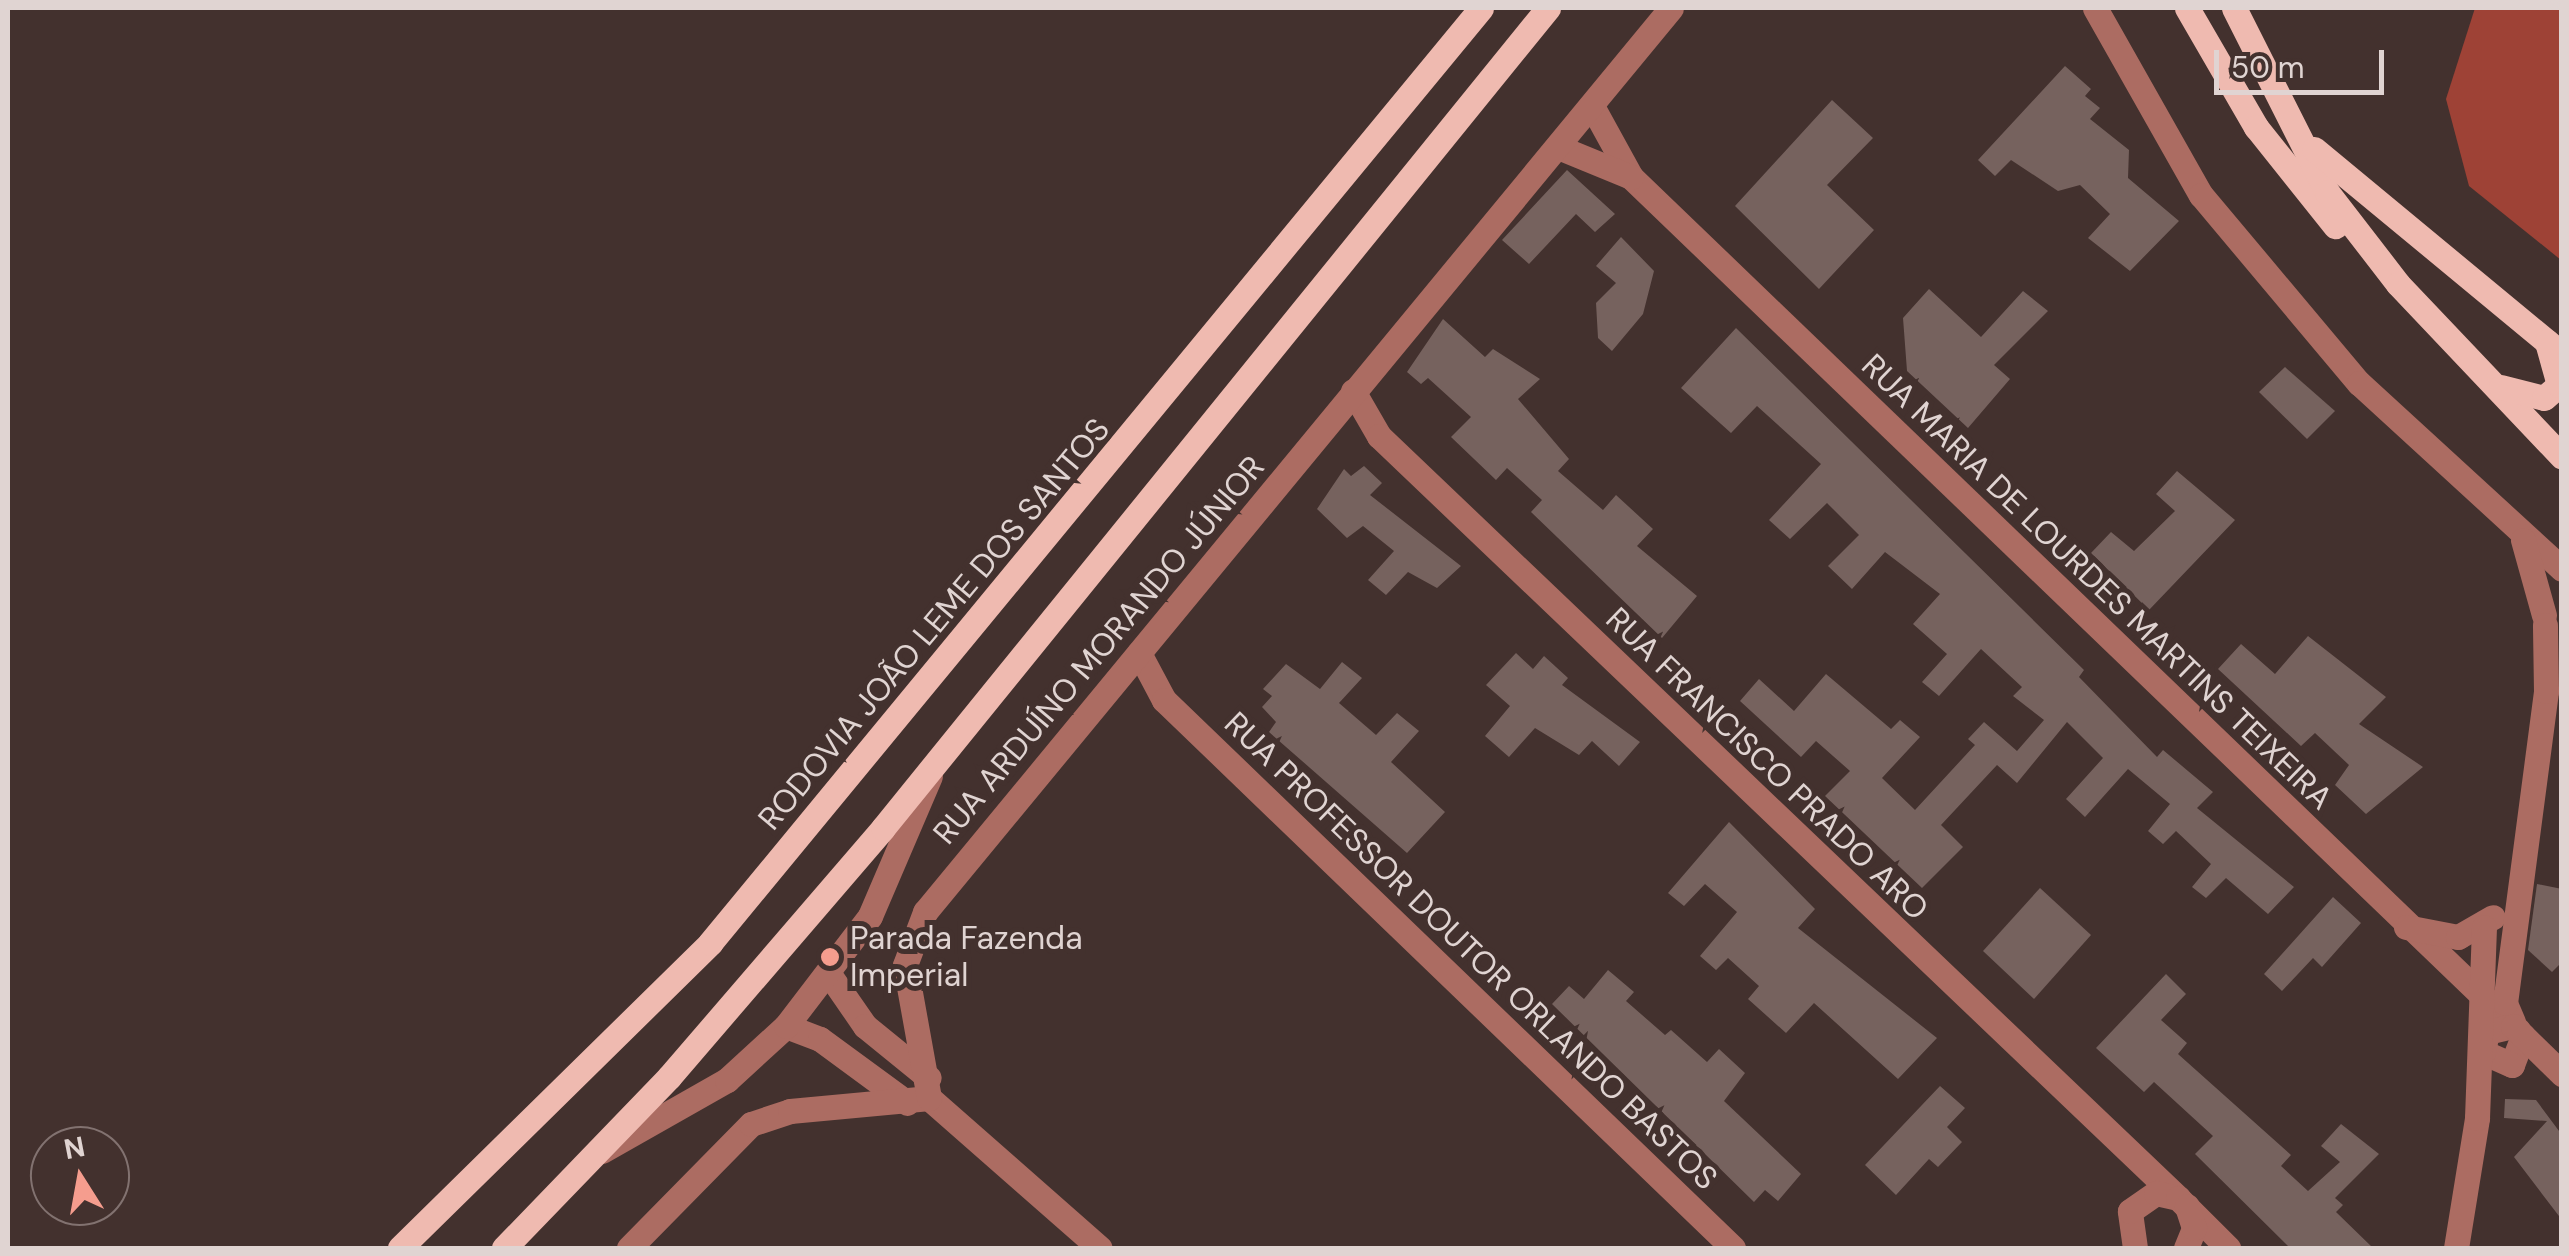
<!DOCTYPE html>
<meta charset="utf-8">
<style>
body{margin:0}
#map{position:relative;width:2569px;height:1256px;overflow:hidden;background:#43312e;font-family:"DM Sans",sans-serif}
div>[style]{position:absolute}
[style*='--x']{left:calc(var(--x)*1px);top:calc(var(--y)*1px);width:calc(var(--w)*1px);rotate:calc(var(--a)*1deg)}
.forest>*{inset:0;background:#9e4236}
.building>*{inset:0;background:#76625e}
.minor>*{height:25px;margin:-12.5px;padding:0 12.5px;transform-origin:12.5px;border-radius:12.5px;background:#ac6c62}
.major>*{height:25px;margin:-12.5px;padding:0 12.5px;transform-origin:12.5px;border-radius:12.5px;background:#efbab0}
.dots>*{width:28px;height:28px;translate:-50% -50%;box-sizing:border-box;border:5px solid #43312e;border-radius:50%}
span{translate:-50% -50%;white-space:nowrap;text-align:center;line-height:1.15;-webkit-text-stroke:10px #43312e;paint-order:stroke}
.street-label{font-size:32px;color:#e0d4d2}
.poi-label{font-size:32px;color:#e0d4d2}
.left{translate:0 -50%;text-align:left}
.frame{position:absolute;inset:0;border:10px solid #e0d4d2;pointer-events:none}
.north{position:absolute;left:30px;top:1126px;width:100px;height:100px;box-sizing:border-box;background:#43312e;border:2px solid #827270;border-radius:50%;rotate:349deg;font-size:28px;font-weight:700;line-height:40px;text-align:center;color:#e0d4d2}
.north::after{content:'';display:block;margin:auto;width:35px;height:45px;background:#f59d8e;clip-path:polygon(50% 0,100% 100%,50% 72%,0 100%)}
.scale{position:absolute;left:2214px;top:50px;width:170px;height:45px;box-sizing:border-box;border:5px solid #e0d4d2;border-top:0;padding-left:12px;font-size:30px;line-height:35px;white-space:nowrap;color:#e0d4d2;-webkit-text-stroke:8px #43312e;paint-order:stroke}
</style>
<div id="map">
<div class="forest">
<i style="clip-path:polygon(2475px 8px,2561px 8px,2561px 260px,2469px 186px,2446px 99px)"></i>
</div>
<div class="building">
<i style="clip-path:polygon(2065px 66px,2091px 89px,2085px 96px,2100px 108px,2090px 119px,2129px 150px,2128px 178px,2179px 221px,2130px 271px,2088px 238px,2110px 214px,2080px 185px,2058px 191px,2011px 160px,1995px 176px,1978px 160px)"></i>
<i style="clip-path:polygon(1832px 100px,1873px 138px,1827px 185px,1874px 230px,1819px 289px,1735px 206px)"></i>
<i style="clip-path:polygon(1567px 170px,1615px 214px,1595px 232px,1576px 214px,1529px 264px,1502px 240px)"></i>
<i style="clip-path:polygon(1621px 237px,1654px 271px,1643px 314px,1612px 351px,1598px 338px,1596px 303px,1616px 283px,1596px 266px)"></i>
<i style="clip-path:polygon(1929px 289px,1981px 337px,2023px 291px,2048px 311px,1994px 365px,2010px 379px,1968px 428px,1907px 371px,1903px 318px)"></i>
<i style="clip-path:polygon(1443px 319px,1485px 357px,1493px 349px,1540px 379px,1518px 399px,1569px 459px,1558px 471px,1603px 510px,1616px 495px,1653px 529px,1637px 546px,1697px 596px,1662px 638px,1531px 512px,1542px 500px,1507px 468px,1496px 480px,1451px 437px,1471px 417px,1428px 378px,1421px 384px,1407px 372px)"></i>
<i style="clip-path:polygon(1736px 328px,2084px 670px,2079px 677px,2157px 757px,2163px 750px,2213px 792px,2197px 808px,2294px 887px,2268px 914px,2226px 878px,2206px 898px,2192px 887px,2211px 864px,2176px 831px,2163px 844px,2148px 831px,2170px 804px,2128px 769px,2085px 817px,2066px 799px,2103px 758px,2067px 722px,2017px 783px,1997px 765px,1941px 825px,1963px 847px,1922px 888px,1825px 796px,1850px 771px,1816px 741px,1801px 757px,1740px 701px,1759px 679px,1794px 711px,1826px 674px,1891px 729px,1900px 720px,1920px 737px,1882px 778px,1915px 810px,1975px 745px,1968px 739px,1984px 722px,2017px 751px,2044px 720px,2013px 696px,2022px 687px,1981px 649px,1939px 696px,1922px 682px,1947px 654px,1913px 624px,1940px 594px,1885px 552px,1852px 589px,1828px 566px,1859px 535px,1827px 503px,1790px 539px,1769px 520px,1821px 464px,1757px 406px,1731px 433px,1681px 388px)"></i>
<i style="clip-path:polygon(2285px 367px,2335px 411px,2307px 439px,2259px 392px)"></i>
<i style="clip-path:polygon(1364px 466px,1382px 483px,1370px 495px,1461px 566px,1437px 588px,1408px 572px,1386px 595px,1368px 580px,1394px 551px,1363px 526px,1347px 538px,1317px 509px,1344px 469px,1351px 476px)"></i>
<i style="clip-path:polygon(2177px 471px,2235px 520px,2149px 610px,2091px 553px,2111px 532px,2134px 551px,2175px 511px,2156px 494px)"></i>
<i style="clip-path:polygon(2308px 636px,2386px 697px,2359px 724px,2423px 767px,2366px 814px,2335px 785px,2349px 765px,2315px 733px,2301px 746px,2218px 669px,2241px 644px,2275px 674px)"></i>
<i style="clip-path:polygon(1516px 653px,1533px 669px,1544px 656px,1568px 678px,1562px 685px,1640px 742px,1619px 766px,1592px 741px,1579px 755px,1535px 728px,1509px 757px,1485px 736px,1510px 706px,1486px 685px)"></i>
<i style="clip-path:polygon(1342px 662px,1362px 678px,1339px 703px,1376px 735px,1397px 713px,1419px 731px,1391px 762px,1445px 812px,1407px 853px,1269px 732px,1276px 722px,1262px 707px,1272px 696px,1263px 689px,1286px 664px,1320px 689px)"></i>
<i style="clip-path:polygon(1729px 822px,1815px 909px,1798px 928px,1937px 1038px,1898px 1079px,1814px 1003px,1786px 1033px,1748px 999px,1759px 986px,1728px 958px,1716px 970px,1700px 956px,1737px 912px,1705px 884px,1684px 906px,1668px 893px)"></i>
<i style="clip-path:polygon(2537px 884px,2562px 889px,2562px 962px,2552px 972px,2528px 950px)"></i>
<i style="clip-path:polygon(2040px 888px,2091px 935px,2034px 999px,1983px 951px)"></i>
<i style="clip-path:polygon(2333px 897px,2361px 923px,2322px 967px,2313px 958px,2282px 991px,2264px 974px)"></i>
<i style="clip-path:polygon(1608px 970px,1634px 992px,1626px 1001px,1665px 1035px,1671px 1030px,1707px 1062px,1719px 1049px,1745px 1073px,1724px 1101px,1801px 1174px,1778px 1201px,1765px 1190px,1754px 1202px,1552px 1004px,1569px 986px,1584px 999px)"></i>
<i style="clip-path:polygon(2166px 974px,2186px 994px,2161px 1020px,2187px 1043px,2178px 1054px,2291px 1155px,2281px 1166px,2308px 1191px,2340px 1162px,2321px 1146px,2341px 1124px,2379px 1154px,2335px 1198px,2343px 1205px,2336px 1212px,2373px 1248px,2290px 1248px,2195px 1154px,2213px 1136px,2154px 1082px,2144px 1092px,2096px 1048px)"></i>
<i style="clip-path:polygon(1940px 1086px,1965px 1108px,1947px 1127px,1962px 1142px,1938px 1167px,1929px 1159px,1896px 1195px,1865px 1165px)"></i>
<i style="clip-path:polygon(2505px 1099px,2536px 1100px,2562px 1135px,2562px 1220px,2514px 1157px,2547px 1121px,2504px 1118px)"></i>
</div>
<div class="minor">
<i style="--x:2095;--y:8;--w:215;--a:60.5"></i>
<i style="--x:2201;--y:195;--w:246;--a:50"></i>
<i style="--x:2359;--y:383;--w:275;--a:42.5"></i>
<i style="--x:1592;--y:106;--w:81;--a:61.2"></i>
<i style="--x:1631;--y:177;--w:1231;--a:43.88"></i>
<i style="--x:1558;--y:147;--w:79;--a:22.3"></i>
<i style="--x:1353;--y:391;--w:52;--a:60"></i>
<i style="--x:1379;--y:436;--w:1104;--a:43.64"></i>
<i style="--x:2523;--y:540;--w:78;--a:74.4"></i>
<i style="--x:1139;--y:653;--w:53;--a:62"></i>
<i style="--x:1164;--y:700;--w:790;--a:43.92"></i>
<i style="--x:2406;--y:927;--w:53;--a:10.9"></i>
<i style="--x:2458;--y:937;--w:40;--a:-29.7"></i>
<i style="--x:829;--y:974;--w:63;--a:55.3"></i>
<i style="--x:865;--y:1026;--w:82;--a:39.1"></i>
<i style="--x:2513;--y:1022;--w:21;--a:-113"></i>
<i style="--x:2505;--y:1003;--w:315;--a:-82.5"></i>
<i style="--x:2546;--y:691;--w:66;--a:-90.9"></i>
<i style="--x:786;--y:1026;--w:36;--a:21"></i>
<i style="--x:820;--y:1039;--w:108;--a:36.3"></i>
<i style="--x:2523;--y:1036;--w:31;--a:111"></i>
<i style="--x:2512;--y:1065;--w:32;--a:-156"></i>
<i style="--x:2483;--y:1052;--w:20;--a:-79"></i>
<i style="--x:2487;--y:1032;--w:27;--a:-13"></i>
<i style="--x:2513;--y:1026;--w:69;--a:44.4"></i>
<i style="--x:929;--y:1098;--w:227;--a:41.3"></i>
<i style="--x:602;--y:1151;--w:144;--a:-29.6"></i>
<i style="--x:727;--y:1080;--w:80;--a:-42.5"></i>
<i style="--x:786;--y:1026;--w:138;--a:-52.6"></i>
<i style="--x:870;--y:916;--w:152;--a:-66.8"></i>
<i style="--x:629;--y:1248;--w:174;--a:-45.5"></i>
<i style="--x:751;--y:1124;--w:41;--a:-18.4"></i>
<i style="--x:790;--y:1111;--w:140;--a:-5.3"></i>
<i style="--x:929;--y:1098;--w:135;--a:-100.2"></i>
<i style="--x:905;--y:965;--w:57;--a:-69.3"></i>
<i style="--x:925;--y:912;--w:1172;--a:-50.47"></i>
<i style="--x:2135;--y:1248;--w:37;--a:-98"></i>
<i style="--x:2130;--y:1211;--w:32;--a:-35"></i>
<i style="--x:2156;--y:1193;--w:23;--a:13"></i>
<i style="--x:2178;--y:1198;--w:71;--a:45"></i>
<i style="--x:2186;--y:1248;--w:22;--a:-68"></i>
<i style="--x:2194;--y:1228;--w:23;--a:-108"></i>
<i style="--x:2456;--y:1248;--w:132;--a:-80.8"></i>
<i style="--x:2477;--y:1118;--w:191;--a:-87.9"></i>
</div>
<div class="major">
<i style="--x:2187;--y:8;--w:138;--a:59.9"></i>
<i style="--x:2256;--y:127;--w:127;--a:51.4"></i>
<i style="--x:2234;--y:8;--w:206;--a:63.2"></i>
<i style="--x:2327;--y:192;--w:116;--a:52.3"></i>
<i style="--x:2398;--y:284;--w:238;--a:46.5"></i>
<i style="--x:2314;--y:149;--w:322;--a:39.6"></i>
<i style="--x:2501;--y:387;--w:44;--a:14.3"></i>
<i style="--x:2544;--y:398;--w:20;--a:-41"></i>
<i style="--x:2559;--y:385;--w:45;--a:-105.6"></i>
<i style="--x:400;--y:1248;--w:435;--a:-44.5"></i>
<i style="--x:710;--y:943;--w:1212;--a:-50.49"></i>
<i style="--x:504;--y:1248;--w:238;--a:-46"></i>
<i style="--x:669;--y:1077;--w:328;--a:-49.3"></i>
<i style="--x:883;--y:828;--w:1056;--a:-50.96"></i>
</div>
<div class="dots">
<i style="left:830px;top:957px;background:#f59d8e"></i>
</div>
<div class="street-label">
<span style="left:2097px;top:582px;rotate:44deg">RUA MARIA DE LOURDES MARTINS TEIXEIRA</span>
<span style="left:934px;top:624px;rotate:-50deg">RODOVIA JOÃO LEME DOS SANTOS</span>
<span style="left:1099px;top:650px;rotate:-50deg">RUA ARDUÍNO MORANDO JÚNIOR</span>
<span style="left:1767px;top:764px;rotate:44deg">RUA FRANCISCO PRADO ARO</span>
<span style="left:1471px;top:951px;rotate:44deg">RUA PROFESSOR DOUTOR ORLANDO BASTOS</span>
</div>
<div class="poi-label">
<span class="left" style="left:850px;top:957px">Parada Fazenda<br>Imperial</span>
</div>
<div class="frame"></div>
<div class="north">N</div>
<div class="scale">50 m</div>
</div>
